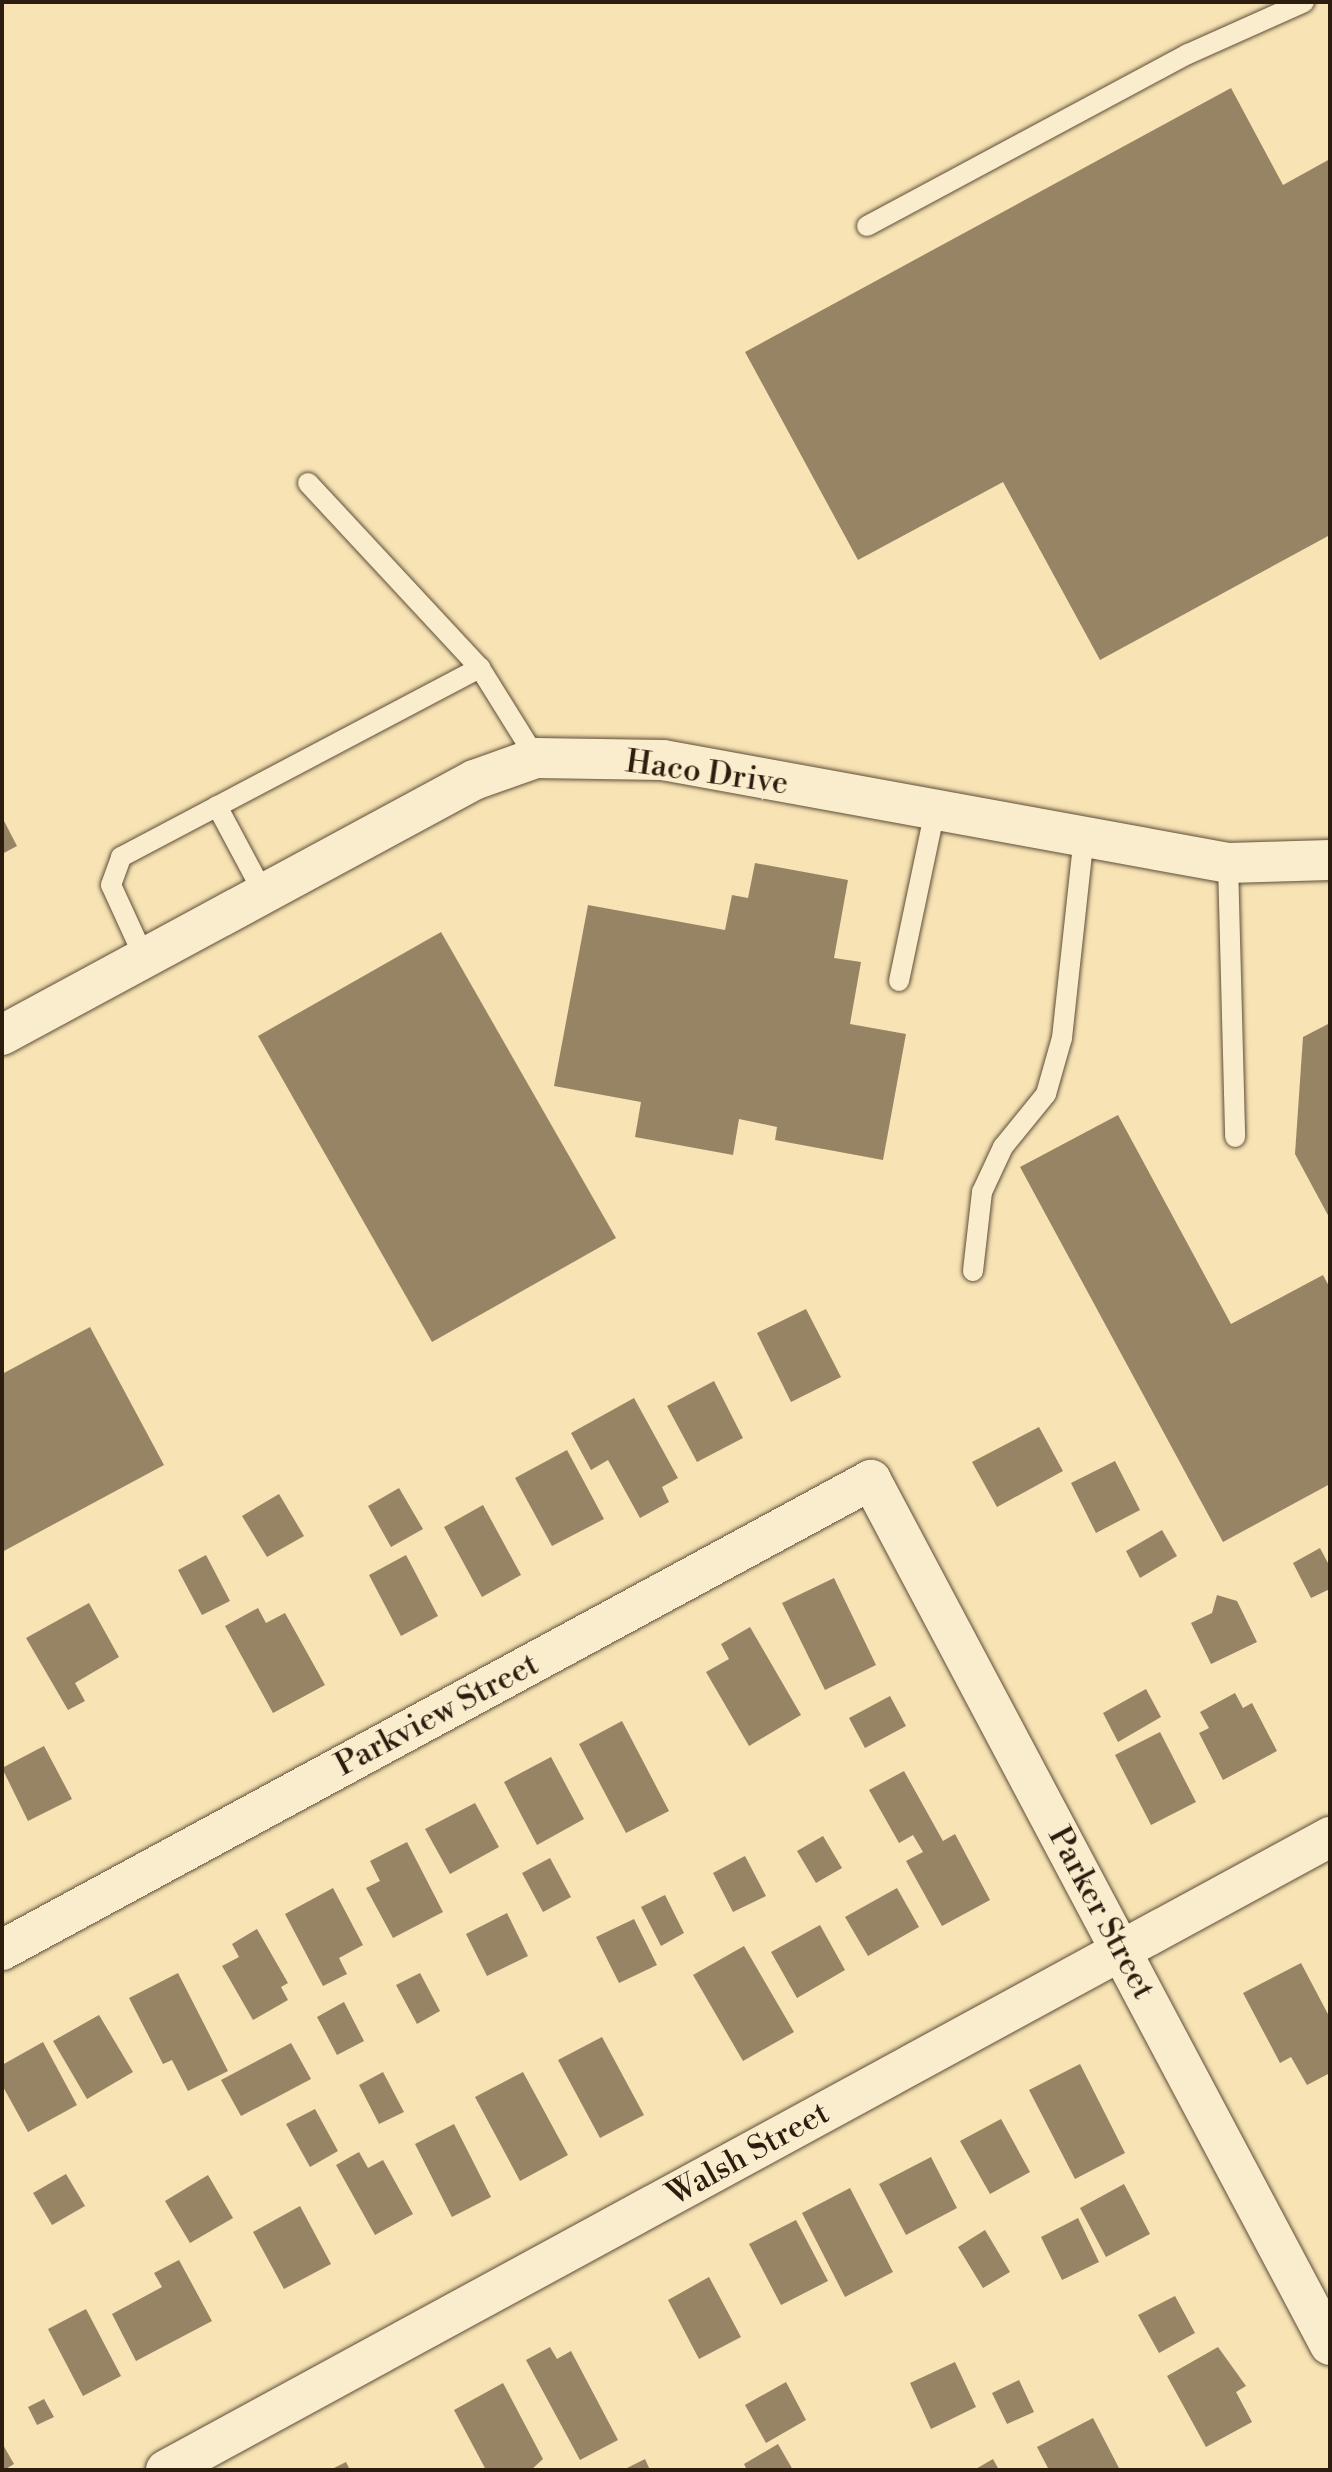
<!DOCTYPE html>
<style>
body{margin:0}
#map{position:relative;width:1332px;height:2472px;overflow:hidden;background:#f7e3b4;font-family:"Libre Bodoni",serif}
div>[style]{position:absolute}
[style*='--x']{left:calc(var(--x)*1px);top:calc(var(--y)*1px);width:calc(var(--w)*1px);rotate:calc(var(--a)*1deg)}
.building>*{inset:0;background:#968465}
.roads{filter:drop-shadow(0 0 2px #5f4e38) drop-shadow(0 0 2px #5f4e38)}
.lane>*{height:20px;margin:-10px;padding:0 10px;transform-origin:10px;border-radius:10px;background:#faedce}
.street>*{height:40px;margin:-20px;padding:0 20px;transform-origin:20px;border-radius:20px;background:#faedce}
span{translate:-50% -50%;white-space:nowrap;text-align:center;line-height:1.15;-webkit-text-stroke:7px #faedce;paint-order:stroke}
.street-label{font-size:32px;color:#2c1d0f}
.frame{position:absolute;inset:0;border:4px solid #2c1d0f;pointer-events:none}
</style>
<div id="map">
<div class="building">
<i style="clip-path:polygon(1231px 88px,1283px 185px,1330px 159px,1330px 535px,1100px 660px,1003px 482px,858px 560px,745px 352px)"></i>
<i style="clip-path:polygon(2px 817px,17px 846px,2px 854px)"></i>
<i style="clip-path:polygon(755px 863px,848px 880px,834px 958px,861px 962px,850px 1024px,906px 1034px,883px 1160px,775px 1140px,777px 1127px,739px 1119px,733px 1155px,635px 1137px,641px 1102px,554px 1086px,588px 905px,725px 930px,732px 895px,748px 898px)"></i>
<i style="clip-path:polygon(441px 932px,616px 1238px,432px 1342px,258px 1036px)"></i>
<i style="clip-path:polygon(1330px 1023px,1330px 1219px,1295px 1154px,1303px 1037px)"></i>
<i style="clip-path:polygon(1118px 1115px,1231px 1324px,1323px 1275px,1330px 1288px,1330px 1484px,1223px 1542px,1020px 1167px)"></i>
<i style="clip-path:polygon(806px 1309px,841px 1377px,791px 1402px,757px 1333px)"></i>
<i style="clip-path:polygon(90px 1327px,164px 1465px,2px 1552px,2px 1374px)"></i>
<i style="clip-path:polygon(714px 1381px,743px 1438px,697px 1462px,667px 1406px)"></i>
<i style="clip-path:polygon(634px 1398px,678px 1478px,662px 1487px,669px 1502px,640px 1518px,608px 1460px,591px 1470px,571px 1433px)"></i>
<i style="clip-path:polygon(1039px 1427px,1063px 1471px,997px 1507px,972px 1462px)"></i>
<i style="clip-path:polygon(567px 1450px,604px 1519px,552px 1546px,515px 1478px)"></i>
<i style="clip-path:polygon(1115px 1461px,1140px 1510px,1096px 1533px,1071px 1483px)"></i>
<i style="clip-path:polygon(399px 1488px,423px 1529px,391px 1547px,368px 1506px)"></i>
<i style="clip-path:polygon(279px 1494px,304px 1536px,267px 1557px,242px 1516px)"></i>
<i style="clip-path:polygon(483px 1505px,521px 1575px,482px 1597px,444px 1527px)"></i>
<i style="clip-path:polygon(1162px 1530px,1177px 1556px,1140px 1578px,1126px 1551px)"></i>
<i style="clip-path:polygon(1320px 1548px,1330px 1567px,1330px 1589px,1311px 1598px,1293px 1563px)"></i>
<i style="clip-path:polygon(206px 1555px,230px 1601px,202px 1615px,178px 1570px)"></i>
<i style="clip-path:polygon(406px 1555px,438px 1616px,401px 1636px,369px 1575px)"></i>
<i style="clip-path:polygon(834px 1578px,876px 1665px,825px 1690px,782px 1603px)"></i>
<i style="clip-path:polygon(1217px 1595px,1237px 1601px,1257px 1642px,1211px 1664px,1191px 1623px,1212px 1613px)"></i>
<i style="clip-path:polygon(89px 1603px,119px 1657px,75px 1683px,85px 1701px,68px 1710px,26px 1638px)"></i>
<i style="clip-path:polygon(258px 1608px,266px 1623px,285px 1613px,325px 1685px,273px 1713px,225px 1626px)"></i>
<i style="clip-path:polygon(750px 1627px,801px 1715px,749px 1746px,706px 1672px,729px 1659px,721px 1644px)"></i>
<i style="clip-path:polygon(1146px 1689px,1161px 1717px,1118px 1742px,1103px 1713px)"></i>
<i style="clip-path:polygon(1235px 1693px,1243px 1708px,1252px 1703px,1277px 1751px,1223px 1780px,1199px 1733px,1209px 1728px,1200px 1712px)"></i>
<i style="clip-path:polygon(890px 1696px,906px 1726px,865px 1748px,849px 1718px)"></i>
<i style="clip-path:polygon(622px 1721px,669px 1811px,626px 1833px,579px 1744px)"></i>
<i style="clip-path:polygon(1160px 1732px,1196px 1802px,1151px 1825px,1115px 1755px)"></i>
<i style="clip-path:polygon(44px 1746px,72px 1799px,28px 1821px,2px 1768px)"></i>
<i style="clip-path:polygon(551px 1757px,584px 1819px,537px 1845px,504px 1782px)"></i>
<i style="clip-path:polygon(904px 1771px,943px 1841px,955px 1834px,990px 1900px,942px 1926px,906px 1861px,923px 1852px,913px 1835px,899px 1843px,869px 1790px)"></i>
<i style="clip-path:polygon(475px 1803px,499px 1847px,450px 1874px,425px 1829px)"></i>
<i style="clip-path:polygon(823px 1836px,842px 1868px,816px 1883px,797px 1851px)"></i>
<i style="clip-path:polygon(407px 1842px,443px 1912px,393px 1938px,366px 1888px,380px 1881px,370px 1861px)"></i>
<i style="clip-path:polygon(745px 1856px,766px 1896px,733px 1912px,713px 1873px)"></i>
<i style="clip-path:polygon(550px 1858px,571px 1897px,543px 1912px,522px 1873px)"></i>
<i style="clip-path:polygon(333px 1888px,363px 1945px,339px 1958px,347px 1974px,323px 1986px,285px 1914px)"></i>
<i style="clip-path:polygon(897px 1888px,919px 1927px,868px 1956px,845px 1917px)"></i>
<i style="clip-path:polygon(665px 1895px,684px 1933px,661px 1946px,641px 1907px)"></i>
<i style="clip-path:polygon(507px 1913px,528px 1956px,487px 1976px,466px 1934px)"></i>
<i style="clip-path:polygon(634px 1919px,657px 1965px,619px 1983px,596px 1937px)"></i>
<i style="clip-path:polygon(820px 1925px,845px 1970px,797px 1998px,771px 1952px)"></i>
<i style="clip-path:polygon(257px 1929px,288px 1983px,281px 1987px,288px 2000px,253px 2020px,222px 1966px,239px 1957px,232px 1944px)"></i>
<i style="clip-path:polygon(744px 1946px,794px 2032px,743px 2061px,693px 1975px)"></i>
<i style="clip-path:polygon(1301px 1963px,1330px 2018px,1330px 2073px,1307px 2085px,1291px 2057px,1280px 2063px,1243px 1993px)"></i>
<i style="clip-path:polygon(178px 1973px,228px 2071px,188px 2091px,172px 2060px,163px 2064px,129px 1998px)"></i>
<i style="clip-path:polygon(420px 1973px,440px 2011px,417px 2024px,396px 1985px)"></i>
<i style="clip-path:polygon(344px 2002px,364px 2041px,337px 2055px,317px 2017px)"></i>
<i style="clip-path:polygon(99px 2015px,133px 2072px,87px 2099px,53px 2041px)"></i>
<i style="clip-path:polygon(602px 2037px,644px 2115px,600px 2138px,558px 2060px)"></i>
<i style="clip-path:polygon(43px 2042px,77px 2105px,28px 2132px,2px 2085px,2px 2065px)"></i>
<i style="clip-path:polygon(291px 2043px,311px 2079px,241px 2116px,221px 2080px)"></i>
<i style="clip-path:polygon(1080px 2064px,1125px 2153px,1075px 2179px,1029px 2090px)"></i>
<i style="clip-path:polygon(383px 2072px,404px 2112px,379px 2124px,359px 2085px)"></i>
<i style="clip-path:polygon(523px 2072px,568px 2155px,520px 2181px,475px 2097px)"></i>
<i style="clip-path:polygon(315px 2109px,338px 2151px,310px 2167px,286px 2124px)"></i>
<i style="clip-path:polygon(1001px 2119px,1030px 2172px,990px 2194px,960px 2141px)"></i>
<i style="clip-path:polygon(454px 2124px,491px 2197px,452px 2217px,415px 2144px)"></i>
<i style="clip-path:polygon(359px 2152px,368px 2168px,383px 2160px,413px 2214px,375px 2235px,336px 2165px)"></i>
<i style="clip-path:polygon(931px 2157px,957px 2208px,906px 2235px,879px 2184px)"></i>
<i style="clip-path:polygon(66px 2174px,85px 2206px,52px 2225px,33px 2193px)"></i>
<i style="clip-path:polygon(208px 2175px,233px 2218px,190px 2243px,165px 2201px)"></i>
<i style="clip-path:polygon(1124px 2184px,1150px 2234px,1106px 2257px,1080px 2208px)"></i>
<i style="clip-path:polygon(850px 2188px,893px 2272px,845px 2297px,802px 2213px)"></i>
<i style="clip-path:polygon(300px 2206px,331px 2264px,284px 2289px,253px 2232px)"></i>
<i style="clip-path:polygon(1078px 2218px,1099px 2262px,1062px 2280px,1041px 2237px)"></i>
<i style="clip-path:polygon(796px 2220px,828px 2281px,781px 2305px,749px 2244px)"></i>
<i style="clip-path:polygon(985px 2230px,1010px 2272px,983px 2288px,958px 2247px)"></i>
<i style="clip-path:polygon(179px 2260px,212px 2321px,136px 2361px,112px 2314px,162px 2287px,154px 2273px)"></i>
<i style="clip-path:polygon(709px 2277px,741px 2337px,699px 2359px,668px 2300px)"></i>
<i style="clip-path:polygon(1175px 2296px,1195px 2333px,1159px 2353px,1138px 2315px)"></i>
<i style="clip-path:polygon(86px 2309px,121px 2376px,83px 2396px,48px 2329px)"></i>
<i style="clip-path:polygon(550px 2347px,557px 2359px,571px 2351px,618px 2440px,580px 2460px,526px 2360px)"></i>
<i style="clip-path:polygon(1218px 2347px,1246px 2386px,1236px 2392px,1252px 2422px,1206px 2447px,1167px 2376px)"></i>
<i style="clip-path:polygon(955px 2362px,976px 2407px,931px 2429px,910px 2383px)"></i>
<i style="clip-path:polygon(1019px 2380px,1034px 2412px,1007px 2424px,992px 2393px)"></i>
<i style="clip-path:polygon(786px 2382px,806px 2420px,766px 2443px,745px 2405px)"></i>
<i style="clip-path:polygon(503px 2383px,543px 2459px,531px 2470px,486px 2470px,454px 2410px)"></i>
<i style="clip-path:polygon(44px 2399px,54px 2417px,37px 2425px,28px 2407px)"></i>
<i style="clip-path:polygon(1093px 2418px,1120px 2470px,1049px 2470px,1037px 2447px)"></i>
<i style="clip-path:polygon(2px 2443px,14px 2464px,4px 2470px,2px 2470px)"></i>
<i style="clip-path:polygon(778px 2444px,793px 2470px,747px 2470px,744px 2464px)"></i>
<i style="clip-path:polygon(645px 2459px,650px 2470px,623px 2470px)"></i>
<i style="clip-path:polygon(993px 2459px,999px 2470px,974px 2470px)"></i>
<i style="clip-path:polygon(346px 2462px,350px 2470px,330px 2470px)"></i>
</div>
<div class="roads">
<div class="lane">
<i style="--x:867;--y:226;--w:364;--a:-28.2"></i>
<i style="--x:1188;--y:54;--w:127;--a:-24.1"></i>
<i style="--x:308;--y:483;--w:253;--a:47.1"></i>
<i style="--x:480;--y:668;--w:106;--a:58.1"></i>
<i style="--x:217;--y:806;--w:98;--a:61.9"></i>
<i style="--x:1228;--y:863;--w:274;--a:88.5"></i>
<i style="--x:144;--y:957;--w:79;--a:-114.6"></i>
<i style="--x:111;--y:885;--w:30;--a:-70"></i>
<i style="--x:121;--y:857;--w:406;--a:-27.8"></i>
<i style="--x:899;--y:981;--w:175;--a:-78.1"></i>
<i style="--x:973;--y:1271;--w:80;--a:-83.5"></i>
<i style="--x:982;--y:1192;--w:50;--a:-65"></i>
<i style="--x:1003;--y:1147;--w:68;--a:-50.9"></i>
<i style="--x:1046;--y:1094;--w:58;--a:-74.1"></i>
<i style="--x:1062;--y:1038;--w:202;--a:-83.8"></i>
</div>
<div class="street">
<i style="--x:2;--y:1035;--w:536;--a:-28.38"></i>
<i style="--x:474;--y:780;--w:66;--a:-19.5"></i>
<i style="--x:536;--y:758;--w:127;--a:0.9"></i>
<i style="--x:663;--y:760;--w:574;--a:10.33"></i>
<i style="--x:1228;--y:863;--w:102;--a:-1.7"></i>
<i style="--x:2;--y:1950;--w:988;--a:-28.41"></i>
<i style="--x:871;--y:1480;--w:979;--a:62.05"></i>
<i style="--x:166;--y:2470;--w:1325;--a:-28.54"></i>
</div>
</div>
<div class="street-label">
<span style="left:707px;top:773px;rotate:8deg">Haco Drive</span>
<span style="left:437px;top:1715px;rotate:-28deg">Parkview Street</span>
<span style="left:1101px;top:1913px;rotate:62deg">Parker Street</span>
<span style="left:748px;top:2154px;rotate:-29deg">Walsh Street</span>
</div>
<div class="frame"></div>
</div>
